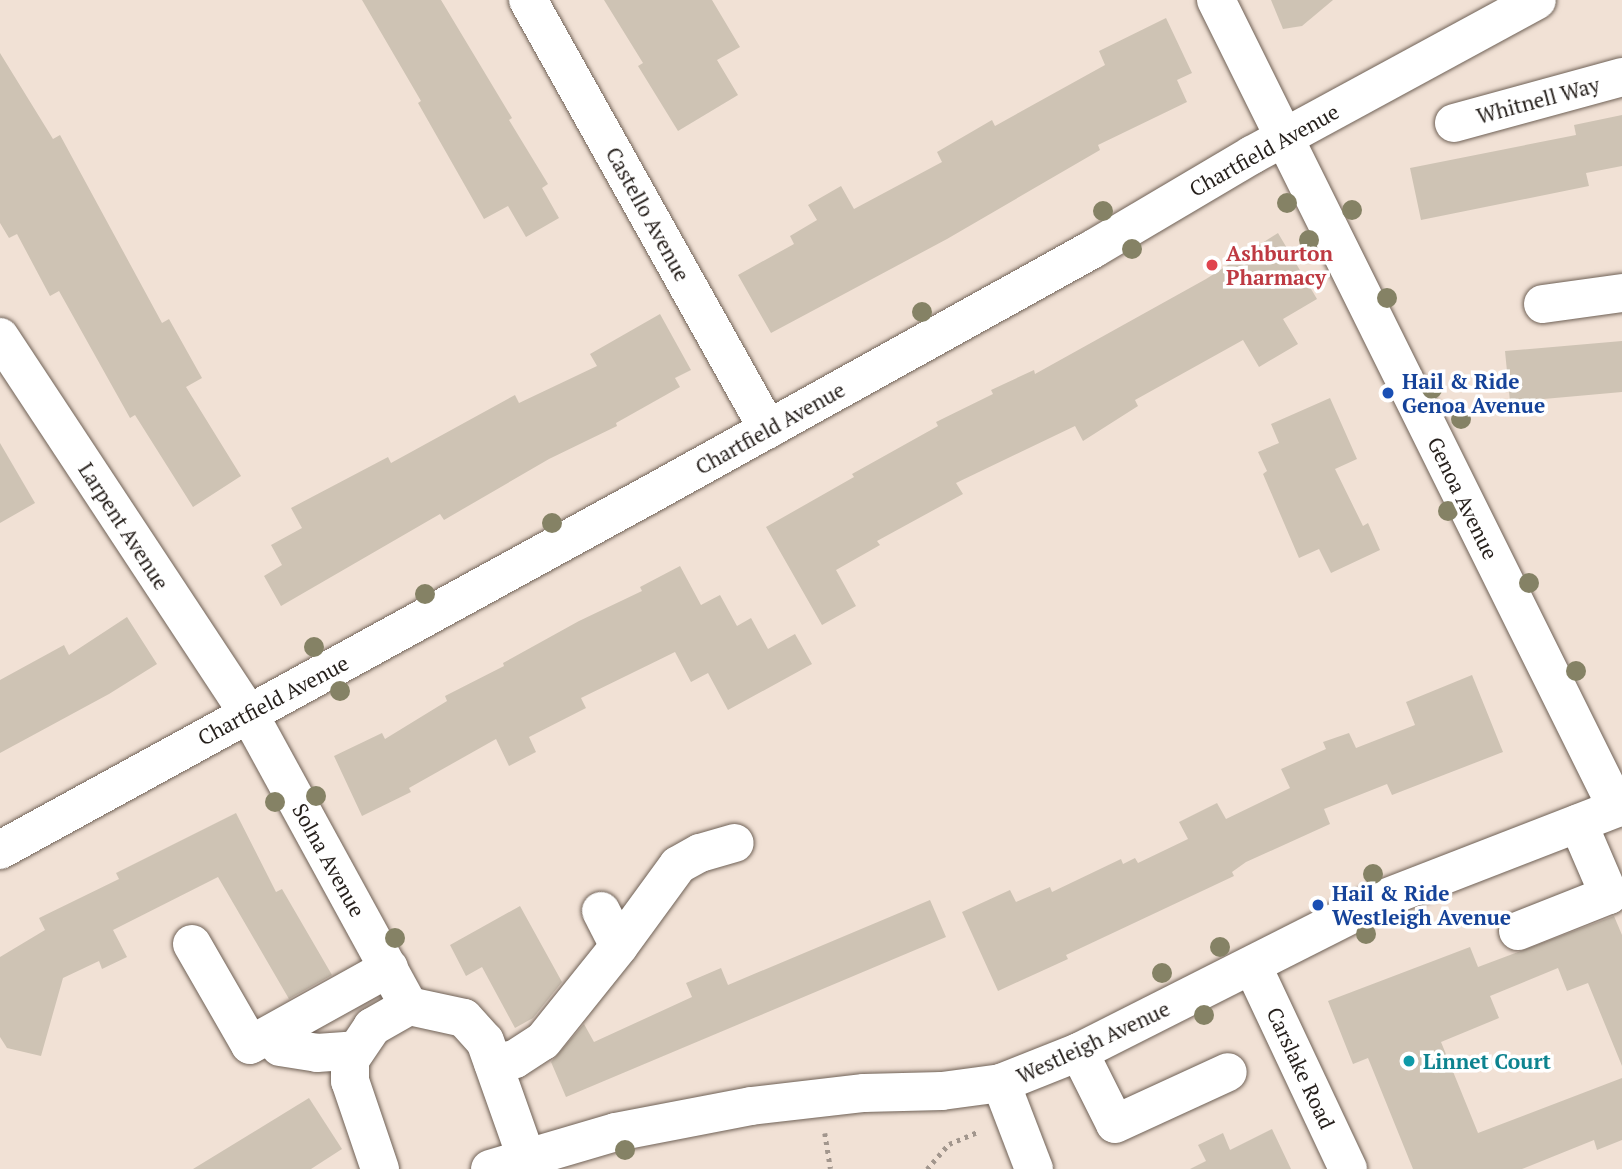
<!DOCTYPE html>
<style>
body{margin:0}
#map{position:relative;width:1622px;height:1169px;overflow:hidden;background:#f1e1d5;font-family:"PT Serif",serif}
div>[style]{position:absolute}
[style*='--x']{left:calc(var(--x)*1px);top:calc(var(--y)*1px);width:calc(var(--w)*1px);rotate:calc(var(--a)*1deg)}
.building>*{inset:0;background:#cec3b4}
.path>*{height:4.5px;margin-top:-2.25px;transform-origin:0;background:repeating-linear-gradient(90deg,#a2968d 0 3.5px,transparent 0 8.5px)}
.roads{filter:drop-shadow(0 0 2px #6f6156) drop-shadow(0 0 2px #6f6156)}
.minor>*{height:38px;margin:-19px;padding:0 19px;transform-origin:19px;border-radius:19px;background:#fff}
.trees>*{width:20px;height:20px;margin:-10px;border-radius:50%;background:#858265}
.dots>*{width:19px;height:19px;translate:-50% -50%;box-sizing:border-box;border:4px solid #fff;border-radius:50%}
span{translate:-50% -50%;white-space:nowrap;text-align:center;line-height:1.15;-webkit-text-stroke:7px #fff;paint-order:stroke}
.street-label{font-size:21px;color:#251f1b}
.health-label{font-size:21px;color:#be3a42;font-weight:700}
.left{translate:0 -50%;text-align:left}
.transit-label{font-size:21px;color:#164399;font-weight:700}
.culture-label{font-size:21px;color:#0d838f;font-weight:700}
</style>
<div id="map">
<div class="building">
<i style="clip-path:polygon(362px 0,441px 0,512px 118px,509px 120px,548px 184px,542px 188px,559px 218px,526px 237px,508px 206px,484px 219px,418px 103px,421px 101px)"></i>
<i style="clip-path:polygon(604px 0,712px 0,740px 47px,717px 60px,738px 95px,678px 131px,638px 66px,643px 63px)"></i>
<i style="clip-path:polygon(1271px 0,1333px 0,1302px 26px,1283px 29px)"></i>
<i style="clip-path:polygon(1166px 18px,1192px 73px,1177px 80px,1187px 102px,1098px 145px,1100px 150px,947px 239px,771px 333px,738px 275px,794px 244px,790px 236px,817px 220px,808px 205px,841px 186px,854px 209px,942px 162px,937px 152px,992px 120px,995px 126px,1105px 65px,1099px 51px)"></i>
<i style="clip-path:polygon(0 53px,53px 139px,60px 135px,162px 323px,169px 319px,202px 378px,186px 387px,241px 476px,193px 507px,135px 415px,130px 418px,59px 291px,50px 296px,17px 234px,9px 238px,0 223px)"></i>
<i style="clip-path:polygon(1622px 115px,1622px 166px,1586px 173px,1589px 186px,1421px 220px,1410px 168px,1576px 135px,1574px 125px)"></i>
<i style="clip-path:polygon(1278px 233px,1317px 299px,1283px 319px,1298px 344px,1259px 367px,1243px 340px,1135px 400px,1138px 406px,1083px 441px,1075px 426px,956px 483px,963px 494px,877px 541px,880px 545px,836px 570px,856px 606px,822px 625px,766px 527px,854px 477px,852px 474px,938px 426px,936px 422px,993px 394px,991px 390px,1034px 370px,1035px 374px,1206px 279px)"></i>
<i style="clip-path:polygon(660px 314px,691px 370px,675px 378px,680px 387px,616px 423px,617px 426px,549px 459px,444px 520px,440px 514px,281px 606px,264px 576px,282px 565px,271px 545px,302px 528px,291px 508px,388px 457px,391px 463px,515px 395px,519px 403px,597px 366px,590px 354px)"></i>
<i style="clip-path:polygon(1622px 341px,1622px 392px,1510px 402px,1505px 351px)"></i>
<i style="clip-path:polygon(1330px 398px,1357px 459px,1335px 469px,1363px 526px,1368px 523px,1380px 550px,1331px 573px,1319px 549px,1299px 558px,1263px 474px,1267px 471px,1258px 452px,1279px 443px,1271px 424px)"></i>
<i style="clip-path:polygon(0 443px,35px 503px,0 523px)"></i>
<i style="clip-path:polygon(680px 566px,701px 605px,720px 595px,737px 626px,751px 618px,768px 649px,795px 634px,812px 664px,728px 710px,708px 673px,691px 682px,675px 652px,581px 698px,586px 708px,529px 737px,536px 752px,509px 766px,496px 739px,409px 788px,411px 792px,362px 816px,334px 756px,382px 733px,385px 739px,447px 701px,445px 696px,504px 666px,503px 663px,579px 621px,642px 591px,640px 587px)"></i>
<i style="clip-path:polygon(127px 617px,157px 664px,109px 694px,0 753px,0 680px,64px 645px,69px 655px)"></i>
<i style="clip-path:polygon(1472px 675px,1503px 752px,1392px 795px,1387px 784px,1324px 809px,1330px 824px,1246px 862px,1232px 872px,1234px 876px,1066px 955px,1068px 959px,998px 991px,962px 912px,1010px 890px,1016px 902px,1050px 887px,1052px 892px,1121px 859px,1123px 864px,1135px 858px,1138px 863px,1188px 839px,1179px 822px,1217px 803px,1226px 819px,1290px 788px,1281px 769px,1326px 749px,1323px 742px,1349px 733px,1356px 748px,1415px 725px,1406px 702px)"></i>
<i style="clip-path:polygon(236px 813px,276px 892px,282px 889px,332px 975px,289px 999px,218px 877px,113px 930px,127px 957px,102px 969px,99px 961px,63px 978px,41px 1056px,7px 1048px,0 1037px,0 957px,45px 930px,39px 918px,119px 879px,116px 873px)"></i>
<i style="clip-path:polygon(930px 900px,946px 937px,566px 1097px,551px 1062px,584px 1024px,594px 1042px,692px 997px,686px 983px,721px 968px,728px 985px)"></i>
<i style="clip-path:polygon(520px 906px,562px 982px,533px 1018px,515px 1028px,482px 967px,466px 976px,450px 945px)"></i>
<i style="clip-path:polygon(1614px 916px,1622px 935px,1622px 1066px,1588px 983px,1567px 991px,1558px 968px,1490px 996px,1499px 1018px,1441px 1042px,1478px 1133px,1622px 1078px,1622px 1140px,1597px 1150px,1594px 1140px,1522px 1169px,1413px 1169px,1368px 1058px,1353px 1064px,1328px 1001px,1470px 947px,1478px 967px)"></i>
<i style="clip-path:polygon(309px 1098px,342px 1149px,311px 1169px,193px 1169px)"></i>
<i style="clip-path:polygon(1272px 1129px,1291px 1169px,1190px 1169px,1206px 1161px,1198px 1145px,1223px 1133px,1230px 1150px)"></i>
</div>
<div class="path">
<i style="--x:825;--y:1133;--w:36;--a:81"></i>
<i style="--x:927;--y:1169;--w:33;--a:-49"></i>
<i style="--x:949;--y:1144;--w:33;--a:-23"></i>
</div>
<div class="roads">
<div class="minor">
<i style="--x:528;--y:0;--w:492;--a:60.8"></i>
<i style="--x:1216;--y:0;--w:902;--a:63.61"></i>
<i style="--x:1454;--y:123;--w:174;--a:-15.3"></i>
<i style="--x:1543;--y:304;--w:80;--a:-7.9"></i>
<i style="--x:0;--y:337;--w:452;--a:56.6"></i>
<i style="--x:249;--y:714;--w:333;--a:61.3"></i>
<i style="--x:0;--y:850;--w:740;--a:-28.68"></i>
<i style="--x:649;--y:495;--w:508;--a:-28.99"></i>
<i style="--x:1093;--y:249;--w:185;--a:-30.6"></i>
<i style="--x:1252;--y:155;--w:324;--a:-28.5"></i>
<i style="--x:601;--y:911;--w:39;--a:63"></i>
<i style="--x:1518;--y:931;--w:98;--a:-21.6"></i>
<i style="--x:1609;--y:895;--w:78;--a:-113.3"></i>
<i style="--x:192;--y:944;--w:116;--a:60.1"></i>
<i style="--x:250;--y:1045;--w:159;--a:-29"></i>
<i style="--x:1253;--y:967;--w:223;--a:64.8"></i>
<i style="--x:280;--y:1047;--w:37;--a:9"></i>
<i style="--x:317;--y:1053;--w:39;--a:-4"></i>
<i style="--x:1079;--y:1052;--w:80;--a:63.4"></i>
<i style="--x:1115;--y:1124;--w:124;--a:-24.7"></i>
<i style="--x:493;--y:1063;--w:22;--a:-10"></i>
<i style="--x:515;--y:1059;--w:33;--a:-33"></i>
<i style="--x:543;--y:1041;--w:122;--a:-51.3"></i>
<i style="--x:619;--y:946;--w:100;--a:-53.9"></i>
<i style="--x:678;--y:865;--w:25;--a:-29"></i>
<i style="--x:700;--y:853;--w:36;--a:-16"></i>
<i style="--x:1001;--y:1083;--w:92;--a:69"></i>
<i style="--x:380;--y:1169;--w:93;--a:-108.8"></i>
<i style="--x:350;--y:1081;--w:21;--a:-90"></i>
<i style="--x:350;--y:1060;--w:40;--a:-56"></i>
<i style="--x:372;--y:1027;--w:43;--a:-29.6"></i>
<i style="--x:409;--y:1006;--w:56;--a:12.3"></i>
<i style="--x:464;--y:1018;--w:31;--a:48"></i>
<i style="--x:485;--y:1041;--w:123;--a:70.5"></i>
<i style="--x:490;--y:1169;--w:131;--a:-16.4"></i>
<i style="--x:616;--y:1132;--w:137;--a:-10.9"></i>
<i style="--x:751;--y:1106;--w:114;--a:-6.6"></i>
<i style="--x:864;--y:1093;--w:78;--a:-1.5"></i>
<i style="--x:942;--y:1091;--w:60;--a:-7.7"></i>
<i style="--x:1001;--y:1083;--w:84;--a:-21.7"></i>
<i style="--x:1079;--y:1052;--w:337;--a:-26.8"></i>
<i style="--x:1380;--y:900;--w:260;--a:-21.2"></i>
</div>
</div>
<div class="trees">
<i style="left:1287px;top:203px"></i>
<i style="left:1352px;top:210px"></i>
<i style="left:1103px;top:211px"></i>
<i style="left:1309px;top:240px"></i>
<i style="left:1132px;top:249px"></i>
<i style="left:1387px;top:298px"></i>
<i style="left:922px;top:312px"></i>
<i style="left:1432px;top:389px"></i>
<i style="left:1461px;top:419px"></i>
<i style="left:1448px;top:511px"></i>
<i style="left:552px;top:523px"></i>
<i style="left:1529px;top:583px"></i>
<i style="left:425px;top:594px"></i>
<i style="left:314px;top:647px"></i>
<i style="left:1576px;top:671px"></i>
<i style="left:340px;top:691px"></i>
<i style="left:316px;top:796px"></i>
<i style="left:275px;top:802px"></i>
<i style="left:1373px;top:874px"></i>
<i style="left:1366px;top:934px"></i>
<i style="left:395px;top:938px"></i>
<i style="left:1220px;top:947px"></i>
<i style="left:1162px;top:973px"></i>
<i style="left:1204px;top:1015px"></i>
<i style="left:625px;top:1150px"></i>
</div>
<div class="dots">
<i style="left:1212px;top:265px;background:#e0444e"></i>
<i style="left:1388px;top:393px;background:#1a4fb4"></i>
<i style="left:1318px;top:905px;background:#1a4fb4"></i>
<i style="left:1409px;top:1061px;background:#0f9aa8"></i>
</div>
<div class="street-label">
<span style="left:1538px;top:100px;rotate:-15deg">Whitnell Way</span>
<span style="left:1264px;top:150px;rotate:-29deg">Chartfield Avenue</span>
<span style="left:648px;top:214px;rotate:61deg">Castello Avenue</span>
<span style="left:770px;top:428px;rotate:-29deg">Chartfield Avenue</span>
<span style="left:1463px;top:498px;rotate:64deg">Genoa Avenue</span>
<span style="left:124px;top:526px;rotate:57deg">Larpent Avenue</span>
<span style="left:273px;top:700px;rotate:-28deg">Chartfield Avenue</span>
<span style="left:329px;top:860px;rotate:61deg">Solna Avenue</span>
<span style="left:1093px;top:1042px;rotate:-25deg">Westleigh Avenue</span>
<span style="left:1301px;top:1068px;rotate:65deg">Carslake Road</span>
</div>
<div class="health-label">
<span class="left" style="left:1226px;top:265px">Ashburton<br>Pharmacy</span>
</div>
<div class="transit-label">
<span class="left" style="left:1402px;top:393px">Hail &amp; Ride<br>Genoa Avenue</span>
<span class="left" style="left:1332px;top:905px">Hail &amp; Ride<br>Westleigh Avenue</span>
</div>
<div class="culture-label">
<span class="left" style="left:1423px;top:1061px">Linnet Court</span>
</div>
</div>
